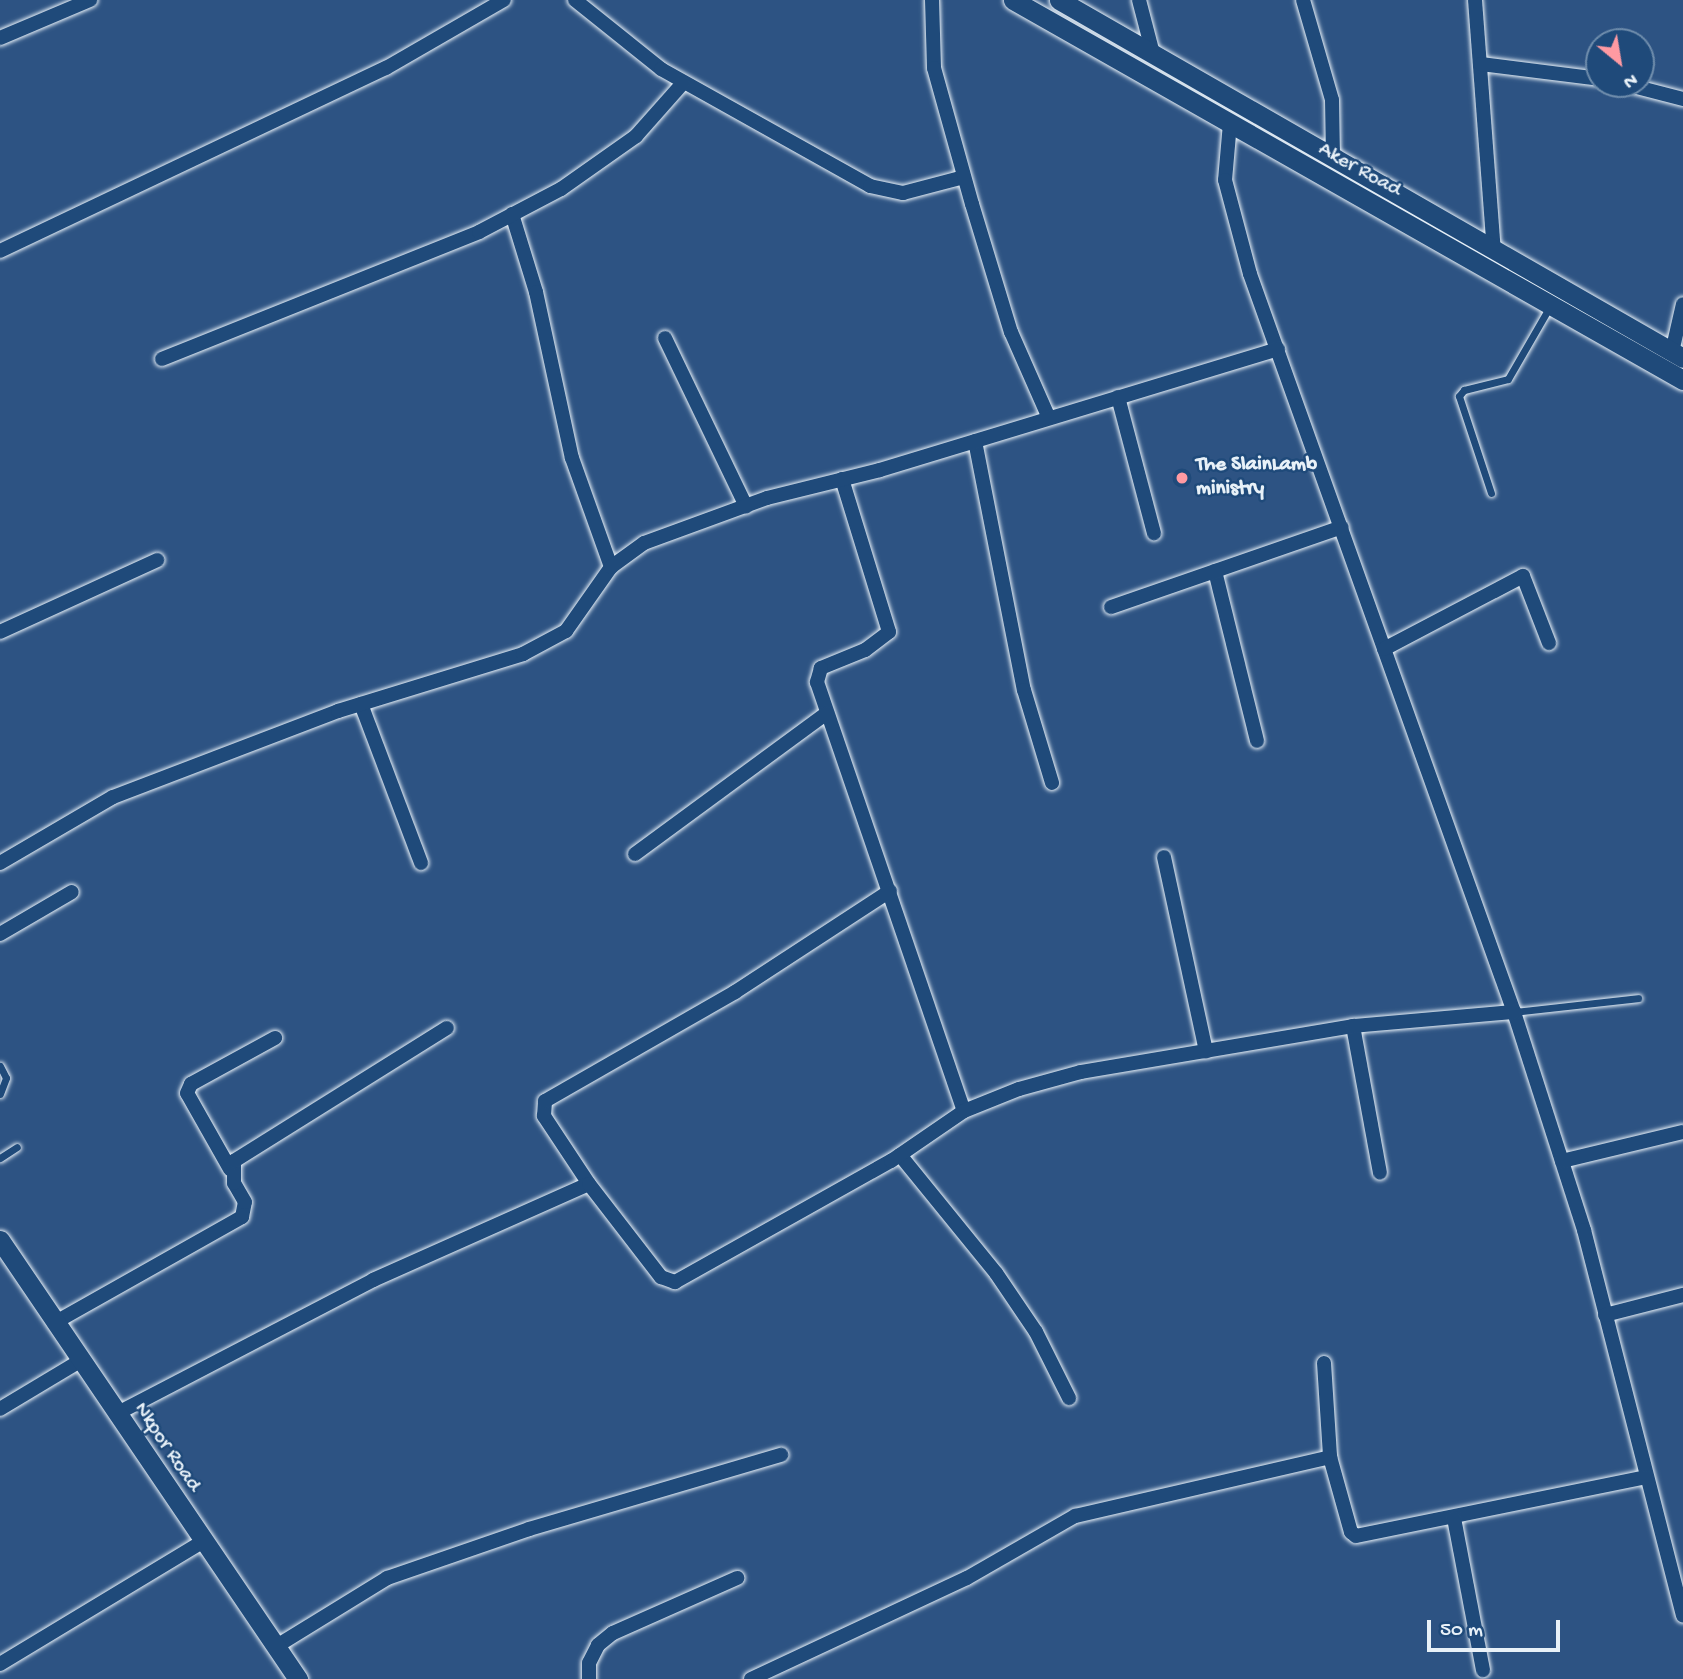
<!DOCTYPE html>
<style>
body{margin:0}
#map{position:relative;width:1683px;height:1679px;overflow:hidden;background:#2d5383;font-family:"Gochi Hand",sans-serif}
div>[style]{position:absolute}
[style*='--x']{left:calc(var(--x)*1px);top:calc(var(--y)*1px);width:calc(var(--w)*1px);rotate:calc(var(--a)*1deg)}
.roads{filter:drop-shadow(0 0 2px #e8f1f8) drop-shadow(0 0 2px #e8f1f8)}
.lane>*{height:7px;margin:-3.5px;padding:0 3.5px;transform-origin:3.5px;border-radius:3.5px;background:#1f4a7a}
.street>*{height:14px;margin:-7px;padding:0 7px;transform-origin:7px;border-radius:7px;background:#1f4a7a}
.secondary>*{height:19px;margin:-9.5px;padding:0 9.5px;transform-origin:9.5px;border-radius:9.5px;background:#1f4a7a}
.dots>*{width:19px;height:19px;translate:-50% -50%;box-sizing:border-box;border:4px solid #1f4a7a;border-radius:50%}
span{translate:-50% -50%;white-space:nowrap;text-align:center;line-height:1.15;-webkit-text-stroke:5px #1f4a7a;paint-order:stroke}
.street-label{font-size:21px;color:#e8f1f8}
.poi-label{font-size:21px;color:#e8f1f8;font-weight:700}
.left{translate:0 -50%;text-align:left}
.north{position:absolute;left:1585px;top:28px;width:70px;height:70px;box-sizing:border-box;background:#1f4a7a;border:2px solid #6f8dac;border-radius:50%;rotate:150deg;font-size:19px;font-weight:700;line-height:28px;text-align:center;color:#e8f1f8}
.north::after{content:'';display:block;margin:auto;width:24px;height:32px;background:#ff9aa2;clip-path:polygon(50% 0,100% 100%,50% 72%,0 100%)}
.scale{position:absolute;left:1427px;top:1620px;width:133px;height:32px;box-sizing:border-box;border:4px solid #e8f1f8;border-top:0;padding-left:9px;font-size:21px;line-height:24px;white-space:nowrap;color:#e8f1f8;-webkit-text-stroke:5px #1f4a7a;paint-order:stroke}
</style>
<div id="map">
<div class="roads">
<div class="lane">
<i style="--x:1491;--y:493;--w:102;--a:-108.3"></i>
<i style="--x:1459;--y:396;--w:8;--a:-50"></i>
<i style="--x:1464;--y:390;--w:45;--a:-14"></i>
<i style="--x:1508;--y:379;--w:82;--a:-60"></i>
<i style="--x:1514;--y:1012;--w:125;--a:-6.4"></i>
<i style="--x:0;--y:1066;--w:13;--a:63"></i>
<i style="--x:6;--y:1078;--w:17;--a:111"></i>
<i style="--x:0;--y:1158;--w:20;--a:-33"></i>
</div>
<div class="street">
<i style="--x:575;--y:0;--w:110;--a:38.7"></i>
<i style="--x:661;--y:69;--w:240;--a:29.2"></i>
<i style="--x:870;--y:186;--w:34;--a:12"></i>
<i style="--x:903;--y:193;--w:63;--a:-14.7"></i>
<i style="--x:932;--y:0;--w:68;--a:88.3"></i>
<i style="--x:934;--y:68;--w:141;--a:74.4"></i>
<i style="--x:972;--y:204;--w:134;--a:73.1"></i>
<i style="--x:1011;--y:332;--w:94;--a:66.2"></i>
<i style="--x:1139;--y:0;--w:52;--a:75.4"></i>
<i style="--x:1303;--y:0;--w:104;--a:73.8"></i>
<i style="--x:1332;--y:100;--w:59;--a:89"></i>
<i style="--x:1475;--y:0;--w:252;--a:85.7"></i>
<i style="--x:0;--y:38;--w:98;--a:-22.9"></i>
<i style="--x:1481;--y:64;--w:119;--a:7.2"></i>
<i style="--x:1625;--y:84;--w:60;--a:14.5"></i>
<i style="--x:1230;--y:123;--w:57;--a:95"></i>
<i style="--x:1225;--y:180;--w:97;--a:75.1"></i>
<i style="--x:1250;--y:274;--w:784;--a:70.32"></i>
<i style="--x:1514;--y:1012;--w:229;--a:72.2"></i>
<i style="--x:1584;--y:1230;--w:398;--a:75.6"></i>
<i style="--x:512;--y:214;--w:82;--a:72.9"></i>
<i style="--x:536;--y:292;--w:170;--a:77.8"></i>
<i style="--x:572;--y:458;--w:116;--a:70.3"></i>
<i style="--x:0;--y:251;--w:427;--a:-25.4"></i>
<i style="--x:386;--y:68;--w:136;--a:-30"></i>
<i style="--x:665;--y:338;--w:187;--a:64.3"></i>
<i style="--x:1672;--y:352;--w:49;--a:-77.1"></i>
<i style="--x:162;--y:359;--w:341;--a:-21.8"></i>
<i style="--x:479;--y:232;--w:93;--a:-27.7"></i>
<i style="--x:561;--y:189;--w:92;--a:-35.2"></i>
<i style="--x:636;--y:136;--w:71;--a:-48.4"></i>
<i style="--x:1118;--y:397;--w:141;--a:75.2"></i>
<i style="--x:975;--y:441;--w:254;--a:78.9"></i>
<i style="--x:1024;--y:690;--w:97;--a:73.2"></i>
<i style="--x:842;--y:479;--w:160;--a:72.9"></i>
<i style="--x:889;--y:632;--w:30;--a:143"></i>
<i style="--x:865;--y:650;--w:48;--a:157.8"></i>
<i style="--x:821;--y:668;--w:15;--a:106"></i>
<i style="--x:817;--y:682;--w:453;--a:71.1"></i>
<i style="--x:1215;--y:571;--w:175;--a:76.1"></i>
<i style="--x:1111;--y:607;--w:244;--a:-19.1"></i>
<i style="--x:0;--y:632;--w:173;--a:-24.6"></i>
<i style="--x:1384;--y:649;--w:157;--a:-27.7"></i>
<i style="--x:1523;--y:576;--w:72;--a:68.8"></i>
<i style="--x:361;--y:704;--w:170;--a:69.3"></i>
<i style="--x:635;--y:854;--w:238;--a:-36.3"></i>
<i style="--x:1164;--y:857;--w:199;--a:77.8"></i>
<i style="--x:0;--y:863;--w:131;--a:-30.3"></i>
<i style="--x:113;--y:797;--w:241;--a:-20.9"></i>
<i style="--x:338;--y:711;--w:194;--a:-17.1"></i>
<i style="--x:523;--y:654;--w:49;--a:-28.1"></i>
<i style="--x:566;--y:631;--w:78;--a:-54.9"></i>
<i style="--x:611;--y:567;--w:41;--a:-36"></i>
<i style="--x:644;--y:543;--w:131;--a:-20.1"></i>
<i style="--x:767;--y:498;--w:116;--a:-13.9"></i>
<i style="--x:880;--y:470;--w:416;--a:-16.9"></i>
<i style="--x:0;--y:934;--w:83;--a:-30.3"></i>
<i style="--x:1353;--y:1026;--w:149;--a:79.6"></i>
<i style="--x:900;--y:1155;--w:152;--a:50.9"></i>
<i style="--x:996;--y:1273;--w:71;--a:55.9"></i>
<i style="--x:1036;--y:1332;--w:74;--a:63.4"></i>
<i style="--x:1562;--y:1161;--w:124;--a:-13.5"></i>
<i style="--x:230;--y:1169;--w:87;--a:-119.5"></i>
<i style="--x:187;--y:1093;--w:10;--a:-66"></i>
<i style="--x:191;--y:1084;--w:96;--a:-28.7"></i>
<i style="--x:589;--y:1184;--w:82;--a:-123.5"></i>
<i style="--x:544;--y:1116;--w:15;--a:-86"></i>
<i style="--x:545;--y:1101;--w:219;--a:-29.8"></i>
<i style="--x:735;--y:992;--w:185;--a:-33.1"></i>
<i style="--x:1605;--y:1315;--w:81;--a:-14.4"></i>
<i style="--x:54;--y:1323;--w:216;--a:-29.4"></i>
<i style="--x:242;--y:1217;--w:15;--a:-79"></i>
<i style="--x:245;--y:1202;--w:22;--a:-120"></i>
<i style="--x:234;--y:1183;--w:22;--a:-90"></i>
<i style="--x:234;--y:1161;--w:251;--a:-32"></i>
<i style="--x:1324;--y:1363;--w:94;--a:86.3"></i>
<i style="--x:1330;--y:1457;--w:78;--a:74.4"></i>
<i style="--x:1351;--y:1532;--w:6;--a:39"></i>
<i style="--x:1356;--y:1536;--w:295;--a:-11.5"></i>
<i style="--x:0;--y:1409;--w:93;--a:-31"></i>
<i style="--x:116;--y:1414;--w:290;--a:-27.5"></i>
<i style="--x:373;--y:1280;--w:236;--a:-24"></i>
<i style="--x:589;--y:1184;--w:118;--a:52.3"></i>
<i style="--x:661;--y:1277;--w:15;--a:20"></i>
<i style="--x:675;--y:1282;--w:248;--a:-29.3"></i>
<i style="--x:891;--y:1161;--w:88;--a:-34.4"></i>
<i style="--x:964;--y:1111;--w:59;--a:-21.8"></i>
<i style="--x:1019;--y:1089;--w:64;--a:-15.3"></i>
<i style="--x:1081;--y:1072;--w:276;--a:-9.6"></i>
<i style="--x:1353;--y:1026;--w:162;--a:-5"></i>
<i style="--x:1454;--y:1518;--w:155;--a:79.2"></i>
<i style="--x:275;--y:1647;--w:132;--a:-31.6"></i>
<i style="--x:387;--y:1578;--w:150;--a:-19"></i>
<i style="--x:529;--y:1529;--w:263;--a:-16.4"></i>
<i style="--x:0;--y:1664;--w:236;--a:-31.1"></i>
<i style="--x:589;--y:1679;--w:16;--a:-90"></i>
<i style="--x:589;--y:1663;--w:20;--a:-63"></i>
<i style="--x:598;--y:1645;--w:19;--a:-39"></i>
<i style="--x:613;--y:1633;--w:136;--a:-23.9"></i>
<i style="--x:751;--y:1679;--w:238;--a:-25.1"></i>
<i style="--x:967;--y:1578;--w:125;--a:-29.9"></i>
<i style="--x:1075;--y:1516;--w:262;--a:-13"></i>
</div>
<div class="secondary">
<i style="--x:1013;--y:0;--w:770;--a:29.56"></i>
<i style="--x:1059;--y:0;--w:719;--a:29.84"></i>
<i style="--x:0;--y:1240;--w:531;--a:55.83"></i>
</div>
</div>
<div class="dots">
<i style="left:1182px;top:478px;background:#ff9aa2"></i>
</div>
<div class="street-label">
<span style="left:1359px;top:171px;rotate:29deg">Aker Road</span>
<span style="left:166px;top:1448px;rotate:56deg">Nkpor Road</span>
</div>
<div class="poi-label">
<span class="left" style="left:1196px;top:478px">The SlainLamb<br>ministry</span>
</div>
<div class="north">N</div>
<div class="scale">50 m</div>
</div>
